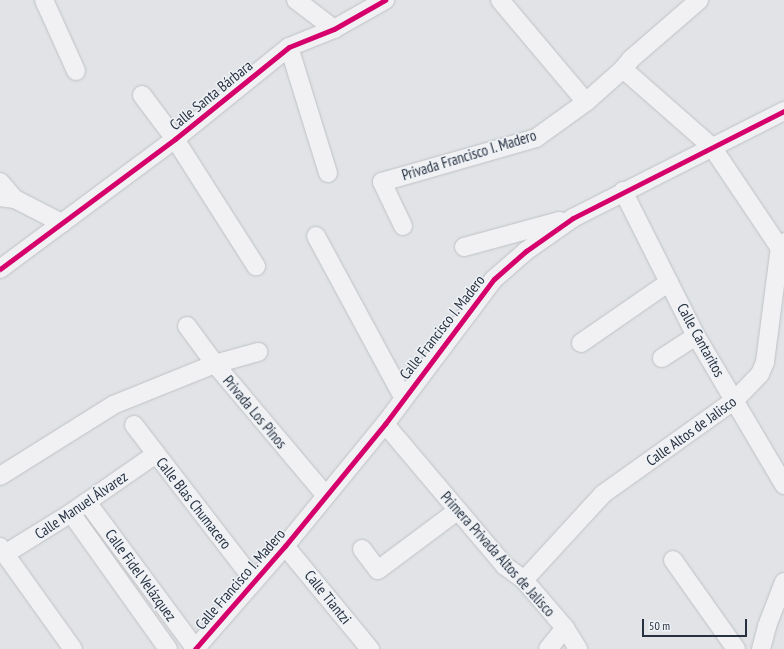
<!DOCTYPE html>
<meta charset="utf-8">
<style>
body{margin:0}
#map{position:relative;width:784px;height:649px;overflow:hidden;background:#e1e3e6;font-family:"PT Sans Narrow",sans-serif}
div>[style]{position:absolute}
[style*='--x']{left:calc(var(--x)*1px);top:calc(var(--y)*1px);width:calc(var(--w)*1px);rotate:calc(var(--a)*1deg)}
.roads{filter:drop-shadow(0 0 1px #bfc1c4) drop-shadow(0 0 1px #bfc1c4)}
.minor>*{height:18px;margin:-9px;padding:0 9px;transform-origin:9px;border-radius:9px;background:#f1f1f3}
.cycleway>*{height:5px;margin:-2.5px;padding:0 2.5px;transform-origin:2.5px;border-radius:2.5px;background:#d6006c}
span{translate:-50% -50%;white-space:nowrap;text-align:center;line-height:1.15;-webkit-text-stroke:3px #eef2f6;paint-order:stroke}
.street-label{font-size:15px;color:#283140}
.scale{position:absolute;left:642px;top:619px;width:105px;height:18px;box-sizing:border-box;border:2px solid #283140;border-top:0;padding-left:5px;font-size:12px;line-height:14px;white-space:nowrap;color:#283140;-webkit-text-stroke:3px #eef2f6;paint-order:stroke}
</style>
<div id="map">
<div class="roads">
<div class="minor">
<i style="--x:44;--y:0;--w:78;--a:65.7"></i>
<i style="--x:296;--y:0;--w:48;--a:37.3"></i>
<i style="--x:500;--y:0;--w:133;--a:49.9"></i>
<i style="--x:289;--y:47;--w:132;--a:72.8"></i>
<i style="--x:623;--y:69;--w:118;--a:41.2"></i>
<i style="--x:712;--y:147;--w:129;--a:56.1"></i>
<i style="--x:142;--y:95;--w:55;--a:53.1"></i>
<i style="--x:175;--y:139;--w:151;--a:57.5"></i>
<i style="--x:0;--y:182;--w:23;--a:49"></i>
<i style="--x:623;--y:191;--w:162;--a:63.3"></i>
<i style="--x:696;--y:336;--w:173;--a:59.4"></i>
<i style="--x:0;--y:197;--w:15;--a:8"></i>
<i style="--x:15;--y:199;--w:53;--a:27.1"></i>
<i style="--x:403;--y:226;--w:49;--a:-115.5"></i>
<i style="--x:382;--y:182;--w:160;--a:-15.9"></i>
<i style="--x:536;--y:138;--w:62;--a:-35.8"></i>
<i style="--x:586;--y:102;--w:50;--a:-41.7"></i>
<i style="--x:623;--y:69;--w:13;--a:-51"></i>
<i style="--x:631;--y:59;--w:90;--a:-40.9"></i>
<i style="--x:316;--y:236;--w:183;--a:61.6"></i>
<i style="--x:464;--y:247;--w:99;--a:-15.2"></i>
<i style="--x:0;--y:269;--w:218;--a:-36.6"></i>
<i style="--x:175;--y:139;--w:146;--a:-38.9"></i>
<i style="--x:289;--y:47;--w:48;--a:-21.8"></i>
<i style="--x:334;--y:29;--w:59;--a:-29.6"></i>
<i style="--x:187;--y:326;--w:47;--a:53.6"></i>
<i style="--x:215;--y:364;--w:172;--a:49.9"></i>
<i style="--x:581;--y:343;--w:107;--a:-34.7"></i>
<i style="--x:662;--y:358;--w:40;--a:-32.9"></i>
<i style="--x:385;--y:424;--w:186;--a:49.8"></i>
<i style="--x:505;--y:566;--w:24;--a:36"></i>
<i style="--x:524;--y:580;--w:63;--a:49.5"></i>
<i style="--x:565;--y:628;--w:25;--a:58"></i>
<i style="--x:134;--y:425;--w:197;--a:52.4"></i>
<i style="--x:0;--y:476;--w:133;--a:-32.1"></i>
<i style="--x:113;--y:405;--w:110;--a:-21.9"></i>
<i style="--x:215;--y:364;--w:45;--a:-15.6"></i>
<i style="--x:87;--y:502;--w:182;--a:53.5"></i>
<i style="--x:71;--y:513;--w:167;--a:54.5"></i>
<i style="--x:285;--y:546;--w:134;--a:50.5"></i>
<i style="--x:0;--y:547;--w:125;--a:54.4"></i>
<i style="--x:362;--y:549;--w:26;--a:53"></i>
<i style="--x:378;--y:570;--w:99;--a:-36.8"></i>
<i style="--x:5;--y:554;--w:78;--a:-31.8"></i>
<i style="--x:71;--y:513;--w:103;--a:-34.8"></i>
<i style="--x:673;--y:560;--w:109;--a:54.7"></i>
<i style="--x:524;--y:580;--w:117;--a:-47.4"></i>
<i style="--x:603;--y:494;--w:162;--a:-35.5"></i>
<i style="--x:735;--y:400;--w:36;--a:-46"></i>
<i style="--x:760;--y:374;--w:13;--a:-67"></i>
<i style="--x:765;--y:362;--w:116;--a:-82.6"></i>
<i style="--x:780;--y:247;--w:6;--a:-51"></i>
<i style="--x:195;--y:649;--w:137;--a:-48.9"></i>
<i style="--x:285;--y:546;--w:158;--a:-50.7"></i>
<i style="--x:385;--y:424;--w:181;--a:-53.1"></i>
<i style="--x:494;--y:279;--w:43;--a:-41.2"></i>
<i style="--x:526;--y:251;--w:57;--a:-35.1"></i>
<i style="--x:573;--y:218;--w:237;--a:-26.9"></i>
<i style="--x:548;--y:649;--w:27;--a:-51"></i>
<i style="--x:761;--y:649;--w:24;--a:-75"></i>
<i style="--x:767;--y:626;--w:47;--a:-68.9"></i>
</div>
</div>
<div class="cycleway">
<i style="--x:0;--y:269;--w:218;--a:-36.6"></i>
<i style="--x:175;--y:139;--w:146;--a:-38.9"></i>
<i style="--x:289;--y:47;--w:48;--a:-21.8"></i>
<i style="--x:334;--y:29;--w:59;--a:-29.6"></i>
<i style="--x:195;--y:649;--w:137;--a:-48.9"></i>
<i style="--x:285;--y:546;--w:158;--a:-50.7"></i>
<i style="--x:385;--y:424;--w:181;--a:-53.1"></i>
<i style="--x:494;--y:279;--w:43;--a:-41.2"></i>
<i style="--x:526;--y:251;--w:57;--a:-35.1"></i>
<i style="--x:573;--y:218;--w:237;--a:-26.9"></i>
</div>
<div class="street-label">
<span style="left:211px;top:95px;rotate:-39deg">Calle Santa Bárbara</span>
<span style="left:469px;top:155px;rotate:-17deg">Privada Francisco I. Madero</span>
<span style="left:442px;top:327px;rotate:-52deg">Calle Francisco I. Madero</span>
<span style="left:701px;top:340px;rotate:61deg">Calle Cantaritos</span>
<span style="left:255px;top:412px;rotate:50deg">Privada Los Pinos</span>
<span style="left:691px;top:431px;rotate:-36deg">Calle Altos de Jalisco</span>
<span style="left:194px;top:503px;rotate:52deg">Calle Blas Chumacero</span>
<span style="left:81px;top:505px;rotate:-34deg">Calle Manuel Álvarez</span>
<span style="left:498px;top:554px;rotate:48deg">Primera Privada Altos de Jalisco</span>
<span style="left:141px;top:575px;rotate:54deg">Calle Fidel Velázquez</span>
<span style="left:240px;top:579px;rotate:-49deg">Calle Francisco I. Madero</span>
<span style="left:328px;top:597px;rotate:51deg">Calle Tiantzi</span>
</div>
<div class="scale">50 m</div>
</div>
